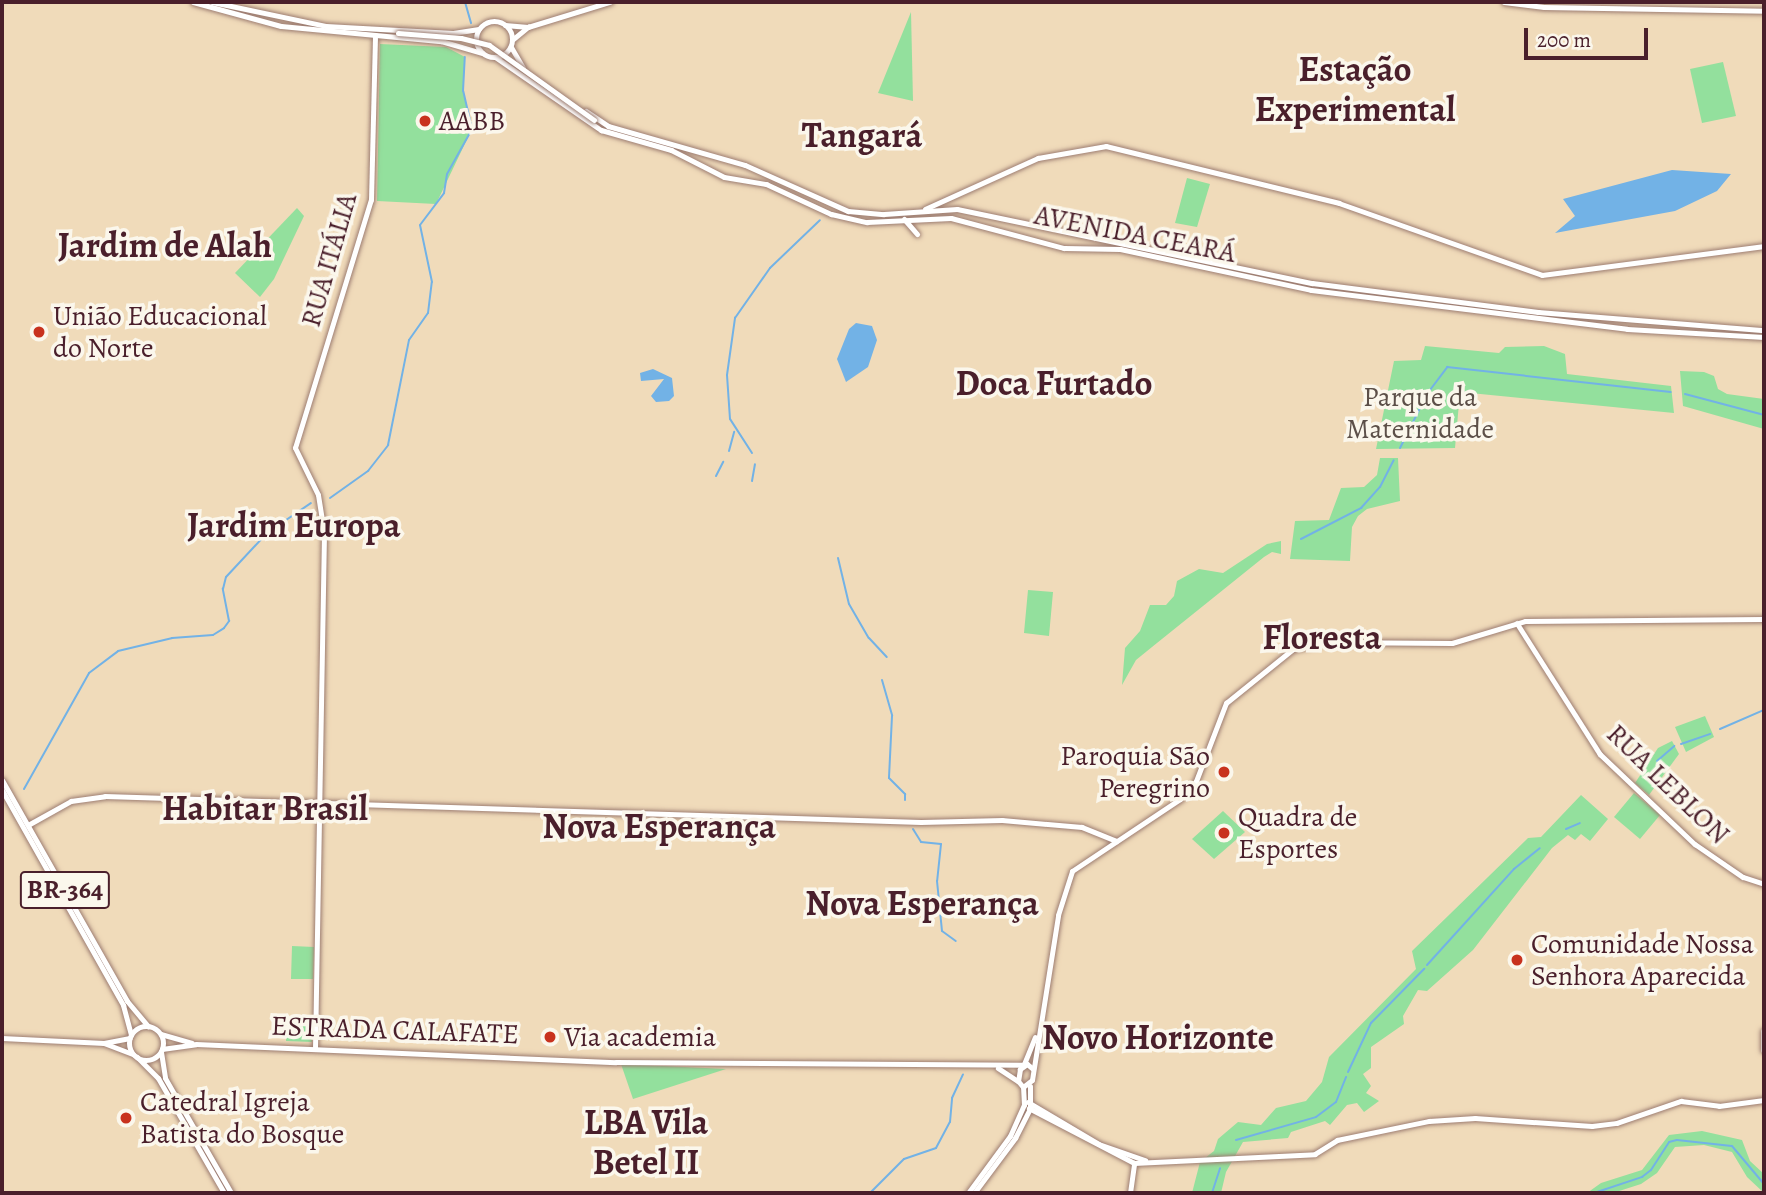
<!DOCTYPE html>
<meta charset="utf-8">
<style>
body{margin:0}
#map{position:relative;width:1766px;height:1195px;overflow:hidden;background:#f0dbba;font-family:Alegreya,serif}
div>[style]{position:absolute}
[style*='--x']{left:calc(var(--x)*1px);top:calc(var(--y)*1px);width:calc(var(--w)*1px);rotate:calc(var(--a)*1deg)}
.green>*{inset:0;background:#93e09d}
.water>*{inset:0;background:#72b2e6}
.stream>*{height:2px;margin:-1px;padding:0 1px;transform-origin:1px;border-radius:1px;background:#72b2e6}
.roads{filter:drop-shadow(0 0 2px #9d7d72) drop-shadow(0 0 2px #9d7d72)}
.minor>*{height:4.5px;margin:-2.25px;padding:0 2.25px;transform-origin:2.25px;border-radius:2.25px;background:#fff}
.major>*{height:5px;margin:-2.5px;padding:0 2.5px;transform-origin:2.5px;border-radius:2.5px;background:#fff}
.major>.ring{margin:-2.5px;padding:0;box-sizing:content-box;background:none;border:5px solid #fff;border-radius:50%}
.bridges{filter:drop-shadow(0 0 2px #9d7d72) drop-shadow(0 0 2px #9d7d72)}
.major-bridge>*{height:5px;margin:-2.5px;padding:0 2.5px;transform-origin:2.5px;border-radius:2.5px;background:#fff}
.dots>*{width:19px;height:19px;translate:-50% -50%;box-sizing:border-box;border:4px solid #fbf7ec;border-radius:50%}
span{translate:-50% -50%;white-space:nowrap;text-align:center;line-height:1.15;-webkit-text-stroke:7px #fbf7ec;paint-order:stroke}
.shield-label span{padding:2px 5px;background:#fbf7ec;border:2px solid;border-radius:5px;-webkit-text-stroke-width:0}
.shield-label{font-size:26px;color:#4a1f2b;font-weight:700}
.poi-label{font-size:28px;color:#4a1f2b}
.left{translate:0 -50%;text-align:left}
.right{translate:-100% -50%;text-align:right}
.street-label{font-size:28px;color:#4a1f2b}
.park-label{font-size:28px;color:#5c4f48}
.district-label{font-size:35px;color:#4a1f2b;font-weight:700}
.frame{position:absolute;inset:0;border:4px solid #4a1f2b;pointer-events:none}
.scale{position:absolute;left:1524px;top:28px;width:124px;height:32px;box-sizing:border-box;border:4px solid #4a1f2b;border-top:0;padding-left:9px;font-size:21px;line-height:24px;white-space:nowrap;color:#4a1f2b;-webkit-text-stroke:5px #fbf7ec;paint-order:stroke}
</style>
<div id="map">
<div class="green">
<i style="clip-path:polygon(911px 12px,913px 101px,878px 93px)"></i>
<i style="clip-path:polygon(380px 44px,446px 47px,465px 57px,463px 91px,472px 129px,436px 204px,377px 201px)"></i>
<i style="clip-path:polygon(1723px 62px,1736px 116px,1702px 123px,1690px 69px)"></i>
<i style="clip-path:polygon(1187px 178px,1210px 184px,1197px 227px,1175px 223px)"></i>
<i style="clip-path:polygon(297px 208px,304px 216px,274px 279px,260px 297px,235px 273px)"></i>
<i style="clip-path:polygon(1425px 346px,1499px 353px,1505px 347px,1544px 346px,1565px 354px,1567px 374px,1671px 386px,1674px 413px,1460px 392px,1455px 448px,1376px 449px,1394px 361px,1421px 360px)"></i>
<i style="clip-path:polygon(1680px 371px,1704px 372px,1714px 376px,1718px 389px,1727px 394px,1764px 399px,1764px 429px,1683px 406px)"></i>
<i style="clip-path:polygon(1380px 458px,1398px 458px,1400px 501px,1367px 509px,1358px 516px,1352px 527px,1350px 561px,1290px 559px,1295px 521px,1329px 520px,1341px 488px,1364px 487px,1377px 475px)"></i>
<i style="clip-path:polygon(1281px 541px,1281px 554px,1272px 552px,1264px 557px,1152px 647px,1136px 660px,1122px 685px,1125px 648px,1140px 631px,1150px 605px,1166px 605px,1174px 596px,1177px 581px,1199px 569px,1223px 573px,1267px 544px)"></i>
<i style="clip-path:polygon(1028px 590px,1053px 592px,1049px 636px,1024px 633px)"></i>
<i style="clip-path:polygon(1705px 716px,1714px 737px,1686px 752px,1675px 727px)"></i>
<i style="clip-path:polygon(1672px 741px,1679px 754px,1649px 795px,1635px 783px,1658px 748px)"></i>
<i style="clip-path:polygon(1634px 793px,1660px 815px,1640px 839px,1614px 817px)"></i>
<i style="clip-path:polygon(1581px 795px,1608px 819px,1590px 841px,1581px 834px,1575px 840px,1568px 835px,1552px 848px,1473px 950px,1427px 991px,1418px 990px,1403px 1016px,1404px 1024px,1371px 1047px,1371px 1068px,1363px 1074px,1371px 1086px,1366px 1093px,1379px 1101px,1364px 1112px,1357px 1103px,1347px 1105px,1330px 1125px,1325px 1121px,1291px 1132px,1288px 1138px,1243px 1142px,1226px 1172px,1221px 1193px,1192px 1193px,1200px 1162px,1214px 1151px,1218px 1139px,1238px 1122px,1261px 1125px,1276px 1108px,1306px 1101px,1322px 1082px,1329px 1057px,1416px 969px,1412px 951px,1528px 838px,1541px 837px)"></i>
<i style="clip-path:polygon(1223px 811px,1245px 832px,1214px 859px,1192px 839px)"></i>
<i style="clip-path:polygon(292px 946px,314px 947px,313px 979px,291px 979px)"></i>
<i style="clip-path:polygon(288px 1017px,312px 1017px,312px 1042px,286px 1041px)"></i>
<i style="clip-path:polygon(621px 1064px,726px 1069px,633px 1099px)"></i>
<i style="clip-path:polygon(1702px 1131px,1742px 1140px,1750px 1161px,1764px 1174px,1764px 1193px,1747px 1177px,1732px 1152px,1704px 1145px,1675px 1147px,1657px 1173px,1641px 1184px,1613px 1193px,1587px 1193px,1601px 1183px,1642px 1170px,1669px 1135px)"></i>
</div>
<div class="water">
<i style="clip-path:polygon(1672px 170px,1731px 174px,1717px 191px,1675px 211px,1555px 233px,1575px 216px,1563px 199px)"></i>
<i style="clip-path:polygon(856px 323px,872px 326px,877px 340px,868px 367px,846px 382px,837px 359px,849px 329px)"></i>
<i style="clip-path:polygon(653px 369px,672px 378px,674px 396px,669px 401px,656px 402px,651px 396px,664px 379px,641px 381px,640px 373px)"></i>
</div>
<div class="stream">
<i style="--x:465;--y:2;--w:22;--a:74"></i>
<i style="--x:1685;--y:394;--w:82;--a:14.9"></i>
<i style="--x:1400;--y:448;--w:60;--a:-63.4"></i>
<i style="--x:1427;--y:394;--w:34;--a:-53"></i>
<i style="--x:1447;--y:367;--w:225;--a:6.4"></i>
<i style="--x:729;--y:451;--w:20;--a:-75"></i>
<i style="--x:752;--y:453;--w:40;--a:-122.9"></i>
<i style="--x:730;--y:419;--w:44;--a:-93.9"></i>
<i style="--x:727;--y:375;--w:58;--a:-82"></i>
<i style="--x:735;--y:318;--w:61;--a:-55"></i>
<i style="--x:770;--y:268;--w:69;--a:-43.8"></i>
<i style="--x:716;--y:476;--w:16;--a:-63"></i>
<i style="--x:752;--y:481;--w:17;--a:-80"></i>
<i style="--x:330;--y:498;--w:47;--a:-35.4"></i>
<i style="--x:368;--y:471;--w:33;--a:-52"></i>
<i style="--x:388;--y:445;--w:107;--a:-78.7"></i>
<i style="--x:409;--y:340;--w:33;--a:-55"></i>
<i style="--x:428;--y:313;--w:31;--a:-83"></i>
<i style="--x:432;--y:282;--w:58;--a:-101.9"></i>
<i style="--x:420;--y:225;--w:40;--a:-53"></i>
<i style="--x:444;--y:193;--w:19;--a:-81"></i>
<i style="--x:447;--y:174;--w:51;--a:-60.9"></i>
<i style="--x:472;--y:129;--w:39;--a:-103"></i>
<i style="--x:463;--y:91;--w:34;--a:-87"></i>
<i style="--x:1301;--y:539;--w:68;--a:-27.3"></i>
<i style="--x:1361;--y:508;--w:28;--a:-48"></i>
<i style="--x:1380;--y:487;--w:30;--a:-63"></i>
<i style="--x:838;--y:558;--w:47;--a:76.6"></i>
<i style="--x:849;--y:604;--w:39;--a:60"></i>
<i style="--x:869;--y:638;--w:26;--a:47"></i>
<i style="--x:882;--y:680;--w:37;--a:74"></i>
<i style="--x:892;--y:716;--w:62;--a:92.8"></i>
<i style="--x:889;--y:778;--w:23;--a:45"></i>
<i style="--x:905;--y:794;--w:6;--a:90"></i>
<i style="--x:1720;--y:729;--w:48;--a:-23.4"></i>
<i style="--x:1681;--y:744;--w:31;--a:-19"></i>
<i style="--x:1657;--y:761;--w:23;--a:-41"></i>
<i style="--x:24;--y:789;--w:133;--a:-60.7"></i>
<i style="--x:89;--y:673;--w:36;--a:-37"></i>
<i style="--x:118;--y:651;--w:56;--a:-13.5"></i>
<i style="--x:172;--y:638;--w:41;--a:-4.2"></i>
<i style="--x:213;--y:635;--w:13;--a:-32"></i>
<i style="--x:224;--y:628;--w:9;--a:-54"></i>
<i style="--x:229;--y:621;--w:33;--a:-101"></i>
<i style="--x:223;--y:589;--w:12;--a:-76"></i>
<i style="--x:226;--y:577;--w:60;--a:-47"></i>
<i style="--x:267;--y:533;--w:53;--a:-34.3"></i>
<i style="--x:913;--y:829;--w:15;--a:58"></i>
<i style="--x:921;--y:842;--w:20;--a:6"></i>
<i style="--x:941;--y:844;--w:37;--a:96"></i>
<i style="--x:937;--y:881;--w:50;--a:84.3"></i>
<i style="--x:942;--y:931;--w:17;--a:36"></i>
<i style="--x:1566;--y:829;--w:15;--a:-23"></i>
<i style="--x:1427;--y:965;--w:130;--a:-47.8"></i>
<i style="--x:1514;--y:869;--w:33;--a:-39"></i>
<i style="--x:1348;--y:1072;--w:54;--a:-64.9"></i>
<i style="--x:1371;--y:1023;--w:76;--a:-45.5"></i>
<i style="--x:1236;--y:1140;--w:83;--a:-16"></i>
<i style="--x:1316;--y:1117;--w:25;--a:-37"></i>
<i style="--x:1336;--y:1102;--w:27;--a:-68"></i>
<i style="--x:870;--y:1193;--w:48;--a:-45"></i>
<i style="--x:904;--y:1159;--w:34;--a:-19"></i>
<i style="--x:936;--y:1148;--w:30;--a:-62"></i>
<i style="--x:950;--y:1122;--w:24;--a:-85"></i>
<i style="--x:952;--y:1098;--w:26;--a:-65"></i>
<i style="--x:1212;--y:1193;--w:26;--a:-72"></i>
<i style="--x:1594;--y:1193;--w:51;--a:-18.4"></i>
<i style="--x:1642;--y:1177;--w:11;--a:-38"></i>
<i style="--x:1651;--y:1170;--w:33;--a:-57"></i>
<i style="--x:1669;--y:1142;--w:8;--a:-14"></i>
<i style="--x:1677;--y:1140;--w:55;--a:6.2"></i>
<i style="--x:1732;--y:1146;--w:50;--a:49.9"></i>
</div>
<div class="roads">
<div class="minor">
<i style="--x:1504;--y:2;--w:40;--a:7.1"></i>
<i style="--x:1544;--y:7;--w:220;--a:1"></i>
<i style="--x:505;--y:25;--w:23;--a:5"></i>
<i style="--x:528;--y:27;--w:86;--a:-17"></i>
<i style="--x:512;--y:40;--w:21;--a:-39"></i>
<i style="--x:925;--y:209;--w:124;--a:-24.3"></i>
<i style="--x:1038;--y:158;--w:69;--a:-10"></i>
<i style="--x:1106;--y:146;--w:240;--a:13.7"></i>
<i style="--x:1339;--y:203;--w:215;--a:19.5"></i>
<i style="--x:1542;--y:275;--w:224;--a:-7.4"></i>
<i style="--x:1517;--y:623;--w:155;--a:57.6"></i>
<i style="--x:1600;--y:754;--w:131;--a:43.5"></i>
<i style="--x:1695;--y:844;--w:58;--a:34.5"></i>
<i style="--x:1743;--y:877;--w:22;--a:18"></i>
<i style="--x:28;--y:825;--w:49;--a:-29.2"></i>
<i style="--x:71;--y:801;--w:34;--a:-8"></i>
<i style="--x:105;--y:796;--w:816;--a:1.82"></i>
<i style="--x:921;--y:822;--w:81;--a:-1.4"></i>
<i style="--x:1002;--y:820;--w:80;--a:5"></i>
<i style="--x:1082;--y:827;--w:37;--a:22"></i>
<i style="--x:1764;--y:1031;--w:19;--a:90"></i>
<i style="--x:161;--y:1034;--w:32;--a:16"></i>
<i style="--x:2;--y:1038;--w:102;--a:2.8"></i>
<i style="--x:104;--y:1043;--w:26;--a:-11"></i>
<i style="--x:104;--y:1043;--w:31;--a:21"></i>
<i style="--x:162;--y:1049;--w:34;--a:-8"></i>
<i style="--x:196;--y:1044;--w:420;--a:2.5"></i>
<i style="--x:616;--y:1062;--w:407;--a:0.4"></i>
<i style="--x:315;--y:1049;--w:516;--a:-89"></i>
<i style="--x:324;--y:533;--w:38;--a:-99"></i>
<i style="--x:318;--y:495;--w:52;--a:-116.1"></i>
<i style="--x:295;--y:448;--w:259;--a:-73"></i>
<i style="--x:371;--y:200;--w:164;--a:-88.6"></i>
<i style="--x:998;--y:1068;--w:24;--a:33"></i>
<i style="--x:1028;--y:1102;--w:82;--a:30.6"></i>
<i style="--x:1099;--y:1144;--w:49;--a:19.2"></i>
<i style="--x:1029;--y:1108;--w:119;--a:27.6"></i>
<i style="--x:1134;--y:1163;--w:181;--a:-2.8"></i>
<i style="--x:1315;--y:1154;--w:26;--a:-32"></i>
<i style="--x:1337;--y:1140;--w:94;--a:-11.7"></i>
<i style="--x:1429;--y:1121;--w:46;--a:-3.7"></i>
<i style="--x:1475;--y:1118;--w:117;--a:3.9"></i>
<i style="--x:1592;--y:1126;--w:25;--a:-7"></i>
<i style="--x:1617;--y:1123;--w:68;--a:-19"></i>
<i style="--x:1681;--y:1101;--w:38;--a:7"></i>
<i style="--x:1719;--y:1106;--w:45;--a:-7.6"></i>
<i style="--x:1130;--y:1193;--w:30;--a:-82"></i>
</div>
<div class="major">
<i style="--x:193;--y:2;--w:91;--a:15.3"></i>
<i style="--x:281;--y:26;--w:161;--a:5.4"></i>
<i style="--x:441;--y:41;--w:43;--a:16.3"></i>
<i style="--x:212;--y:2;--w:116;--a:11.9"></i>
<i style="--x:326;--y:26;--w:127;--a:3.2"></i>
<i style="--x:453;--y:33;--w:26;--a:-9"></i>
<i class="ring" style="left:476px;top:21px;width:31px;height:31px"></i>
<i style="--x:511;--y:47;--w:24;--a:60"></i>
<i style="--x:495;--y:57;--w:129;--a:34.6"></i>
<i style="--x:601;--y:130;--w:73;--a:15.9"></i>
<i style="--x:671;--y:150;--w:59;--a:27"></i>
<i style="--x:724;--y:177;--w:43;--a:9.5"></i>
<i style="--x:766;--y:184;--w:72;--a:24.8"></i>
<i style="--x:831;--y:214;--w:37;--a:13"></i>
<i style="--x:867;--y:222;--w:84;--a:-2.7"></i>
<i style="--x:951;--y:218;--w:117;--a:14.9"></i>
<i style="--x:1064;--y:248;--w:56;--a:1"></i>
<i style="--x:1120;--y:249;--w:195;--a:12.1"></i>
<i style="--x:1311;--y:290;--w:318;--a:7"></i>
<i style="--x:1627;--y:329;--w:137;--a:3.3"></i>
<i style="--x:586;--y:111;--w:27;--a:34"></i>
<i style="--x:608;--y:126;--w:142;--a:15.9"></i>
<i style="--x:745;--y:165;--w:113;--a:24.1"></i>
<i style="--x:848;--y:211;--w:36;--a:5"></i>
<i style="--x:884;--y:214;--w:73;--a:-3.9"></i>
<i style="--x:957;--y:209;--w:363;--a:11.8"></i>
<i style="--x:1312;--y:283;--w:228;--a:7.3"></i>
<i style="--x:1538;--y:312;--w:227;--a:4.6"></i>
<i style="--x:904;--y:219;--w:20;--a:49"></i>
<i style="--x:2;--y:780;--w:254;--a:60.5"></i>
<i style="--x:127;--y:1001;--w:33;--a:50"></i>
<i style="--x:2;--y:790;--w:247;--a:60.6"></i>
<i style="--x:123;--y:1005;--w:31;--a:75"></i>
<i class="ring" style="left:129px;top:1026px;width:29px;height:29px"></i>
<i style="--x:161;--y:1052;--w:26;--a:81"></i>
<i style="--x:165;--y:1078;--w:133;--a:60.1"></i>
<i style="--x:137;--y:1057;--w:30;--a:45"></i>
<i style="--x:158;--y:1078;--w:133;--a:60.1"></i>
<i style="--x:1024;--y:1064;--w:29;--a:-68"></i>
<i style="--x:1033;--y:1069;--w:8;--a:-140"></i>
<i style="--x:1027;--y:1064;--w:9;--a:144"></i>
<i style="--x:1020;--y:1069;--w:12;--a:99"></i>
<i style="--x:1018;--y:1081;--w:8;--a:50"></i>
<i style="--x:1023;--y:1087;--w:11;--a:-38"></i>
<i style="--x:1032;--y:1080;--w:167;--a:-81"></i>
<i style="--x:1058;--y:915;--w:46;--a:-72.3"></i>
<i style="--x:1072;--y:871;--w:130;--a:-33.7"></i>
<i style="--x:1180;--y:799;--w:24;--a:-48"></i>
<i style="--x:1196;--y:781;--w:84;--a:-69"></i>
<i style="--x:1226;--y:703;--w:86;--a:-38.9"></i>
<i style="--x:1293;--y:649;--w:31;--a:-13"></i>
<i style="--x:1323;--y:642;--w:129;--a:0.4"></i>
<i style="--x:1452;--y:643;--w:76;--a:-16.8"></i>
<i style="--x:1525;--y:621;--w:239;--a:-0.5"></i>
<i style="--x:968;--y:1193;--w:71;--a:-53.6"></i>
<i style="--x:1010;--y:1136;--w:34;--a:-66"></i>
<i style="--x:1024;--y:1105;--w:18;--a:-93"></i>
<i style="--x:974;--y:1193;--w:69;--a:-53.3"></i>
<i style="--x:1015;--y:1138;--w:34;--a:-63"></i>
<i style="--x:1030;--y:1108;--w:22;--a:-90"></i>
</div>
</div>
<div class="bridges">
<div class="major-bridge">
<i style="--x:398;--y:33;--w:63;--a:4.5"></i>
<i style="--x:461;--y:38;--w:29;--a:14"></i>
<i style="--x:489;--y:45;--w:129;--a:35.5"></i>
</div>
</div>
<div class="dots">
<i style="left:425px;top:121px;background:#c8321e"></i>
<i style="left:39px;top:332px;background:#c8321e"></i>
<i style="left:1224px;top:772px;background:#c8321e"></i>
<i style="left:1224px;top:833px;background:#c8321e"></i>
<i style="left:1517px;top:960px;background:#c8321e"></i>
<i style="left:550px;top:1037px;background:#c8321e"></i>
<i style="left:126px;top:1118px;background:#c8321e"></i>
</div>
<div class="shield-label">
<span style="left:65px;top:890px">BR-364</span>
</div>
<div class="poi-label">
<span class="left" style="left:439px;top:121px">AABB</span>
<span class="left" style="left:53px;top:332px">União Educacional<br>do Norte</span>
<span class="right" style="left:1210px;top:772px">Paroquia São<br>Peregrino</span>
<span class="left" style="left:1238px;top:833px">Quadra de<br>Esportes</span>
<span class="left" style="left:1531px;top:960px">Comunidade Nossa<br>Senhora Aparecida</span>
<span class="left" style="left:564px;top:1037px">Via academia</span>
<span class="left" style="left:140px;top:1118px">Catedral Igreja<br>Batista do Bosque</span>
</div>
<div class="street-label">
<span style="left:1135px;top:234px;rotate:11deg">AVENIDA CEARÁ</span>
<span style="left:329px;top:260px;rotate:-74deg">RUA ITÁLIA</span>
<span style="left:1668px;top:784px;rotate:44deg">RUA LEBLON</span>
<span style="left:395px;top:1030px;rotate:2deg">ESTRADA CALAFATE</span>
</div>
<div class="park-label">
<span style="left:1420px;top:413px">Parque da<br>Maternidade</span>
</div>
<div class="district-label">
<span style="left:1355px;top:89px">Estação<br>Experimental</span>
<span style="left:862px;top:135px">Tangará</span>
<span style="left:165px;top:245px">Jardim de Alah</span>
<span style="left:1054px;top:383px">Doca Furtado</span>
<span style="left:294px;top:525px">Jardim Europa</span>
<span style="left:1322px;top:637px">Floresta</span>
<span style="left:265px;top:808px">Habitar Brasil</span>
<span style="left:659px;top:826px">Nova Esperança</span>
<span style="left:922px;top:903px">Nova Esperança</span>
<span style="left:1158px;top:1037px">Novo Horizonte</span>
<span style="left:646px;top:1142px">LBA Vila<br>Betel II</span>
</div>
<div class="frame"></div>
<div class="scale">200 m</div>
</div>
